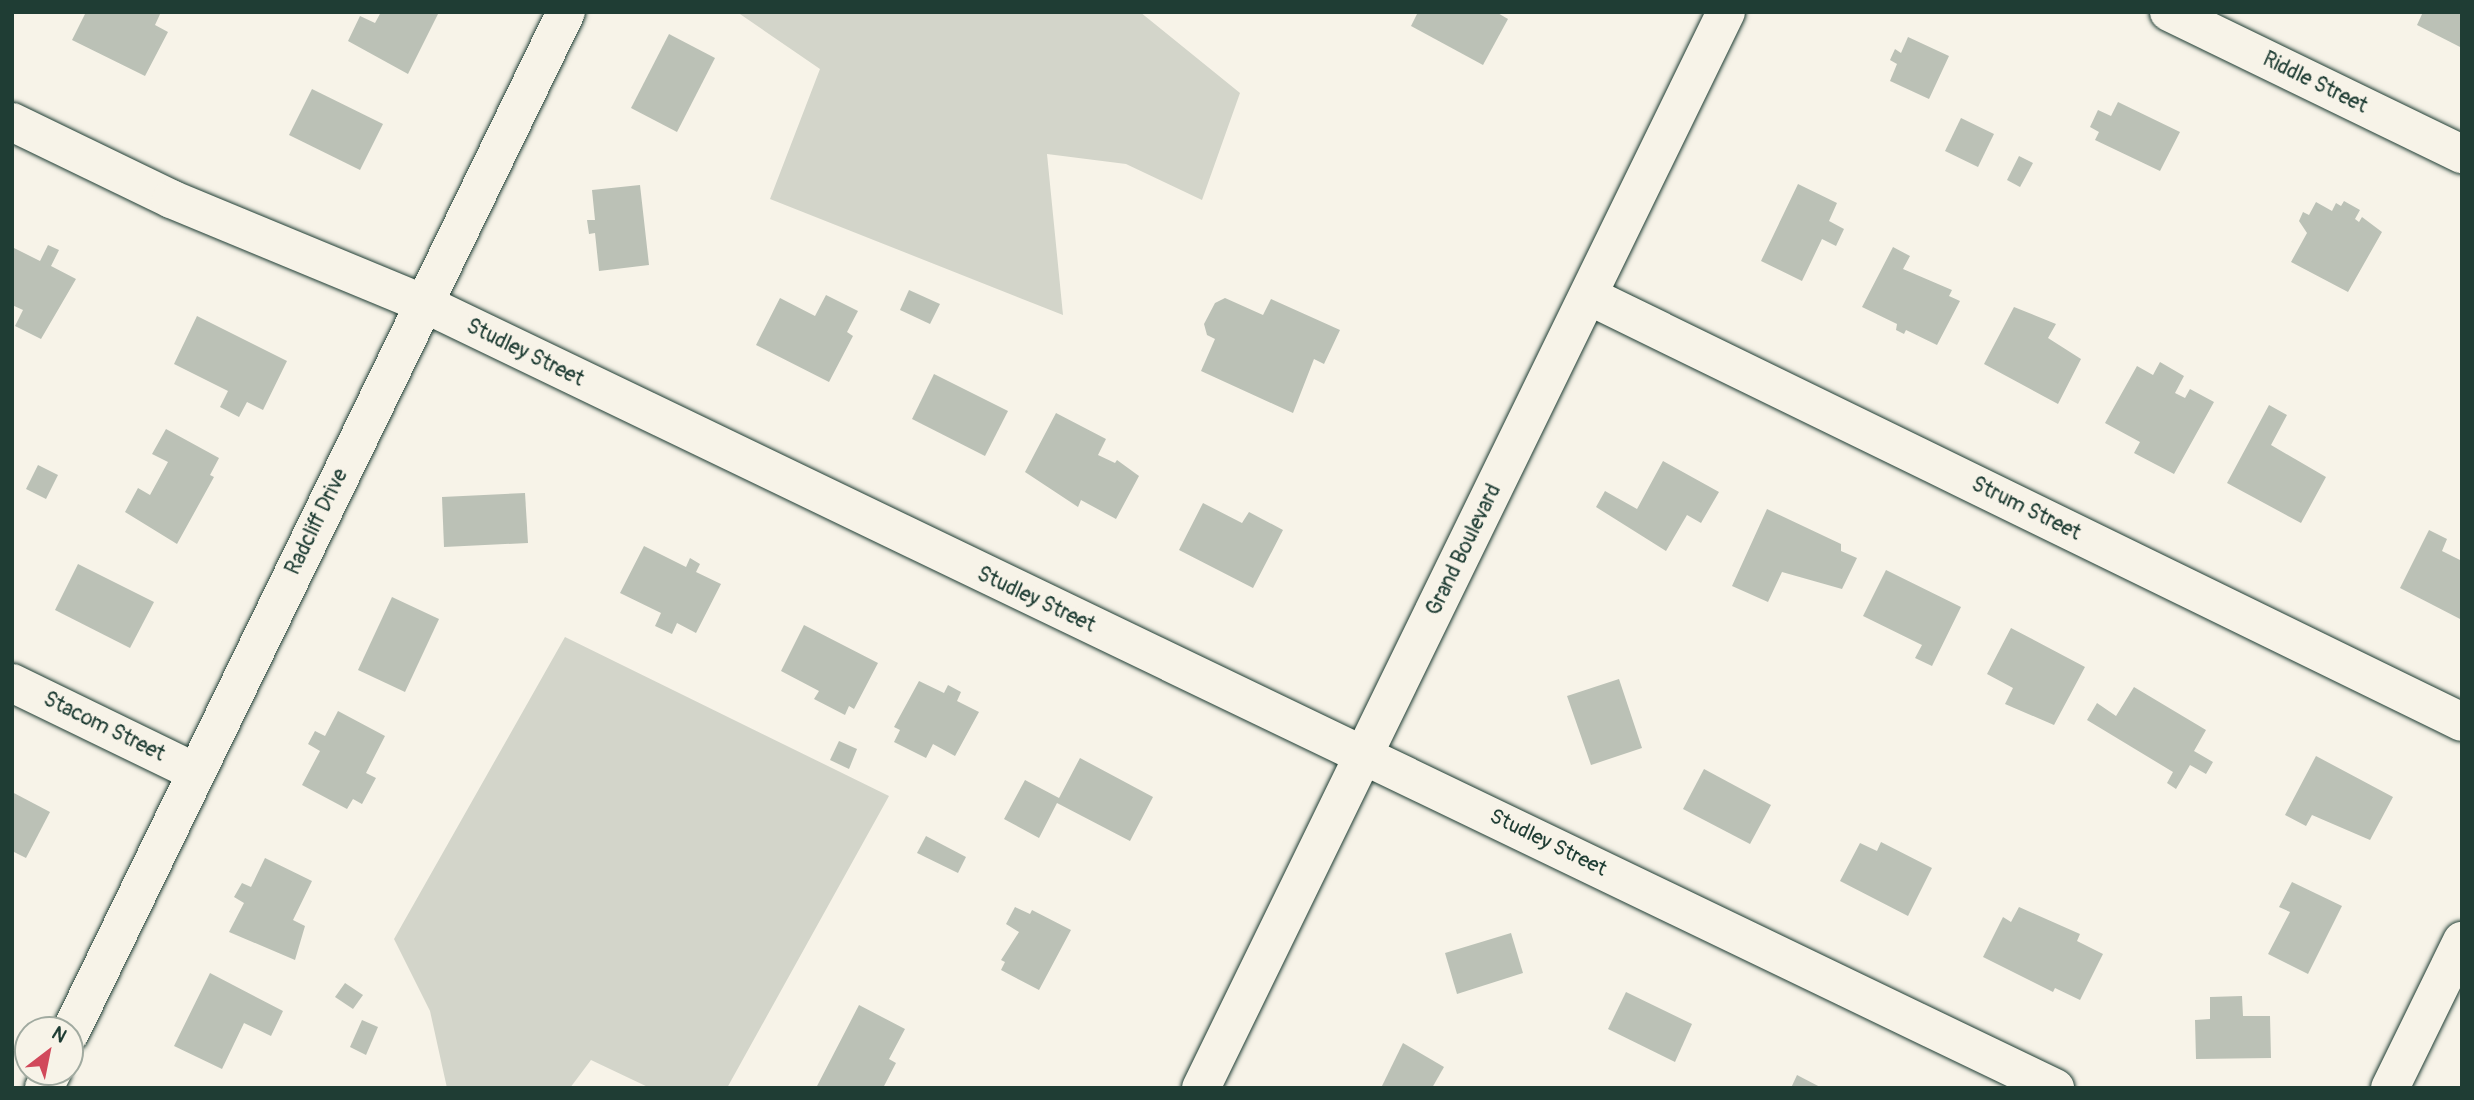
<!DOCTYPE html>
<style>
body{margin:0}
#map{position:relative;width:2474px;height:1100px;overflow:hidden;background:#f7f3e8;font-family:Pangolin,sans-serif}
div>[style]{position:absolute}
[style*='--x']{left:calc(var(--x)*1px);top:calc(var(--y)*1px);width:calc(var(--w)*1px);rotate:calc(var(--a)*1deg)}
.green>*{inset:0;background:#d3d5ca}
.building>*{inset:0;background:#bbc1b6}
.roads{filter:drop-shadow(0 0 2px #1f3d34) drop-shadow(0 0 2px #1f3d34)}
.street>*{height:38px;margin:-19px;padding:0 19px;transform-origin:19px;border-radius:19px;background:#f7f3e8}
span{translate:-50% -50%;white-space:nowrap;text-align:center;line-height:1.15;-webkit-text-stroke:7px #f7f3e8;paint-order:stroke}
.street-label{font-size:21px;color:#1f3d34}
.frame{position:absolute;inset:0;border:14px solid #1f3d34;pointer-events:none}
.north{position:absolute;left:14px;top:1016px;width:70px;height:70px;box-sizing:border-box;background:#f7f3e8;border:2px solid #a1aaa0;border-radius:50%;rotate:32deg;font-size:19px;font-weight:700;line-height:28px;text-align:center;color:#1f3d34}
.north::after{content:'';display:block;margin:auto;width:24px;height:32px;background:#d1495b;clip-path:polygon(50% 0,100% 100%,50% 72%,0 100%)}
</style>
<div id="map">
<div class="green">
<i style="clip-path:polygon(737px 12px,1140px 12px,1240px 93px,1202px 200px,1126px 164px,1047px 154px,1063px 315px,770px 199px,820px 69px)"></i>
<i style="clip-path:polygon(565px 637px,889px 796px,727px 1088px,650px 1088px,591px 1060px,570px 1088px,447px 1088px,430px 1011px,394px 939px)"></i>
</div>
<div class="building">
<i style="clip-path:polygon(86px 12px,161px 12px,155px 25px,168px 32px,145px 76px,72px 40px)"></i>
<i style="clip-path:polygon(381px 12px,439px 12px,408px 74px,348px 41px,360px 16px,375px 23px)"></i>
<i style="clip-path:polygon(1418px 12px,1496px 12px,1508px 19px,1483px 65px,1411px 26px)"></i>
<i style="clip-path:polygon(2423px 12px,2462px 12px,2462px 48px,2417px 25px)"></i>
<i style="clip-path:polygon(669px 34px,715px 58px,677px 132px,631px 108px)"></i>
<i style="clip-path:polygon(1908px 37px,1949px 56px,1929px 99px,1890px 81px,1897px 64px,1890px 60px,1895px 49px,1901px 53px)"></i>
<i style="clip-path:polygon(312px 89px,383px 124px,360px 170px,289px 135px)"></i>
<i style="clip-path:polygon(2118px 102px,2180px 132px,2160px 171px,2095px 140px,2099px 132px,2090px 127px,2098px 110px,2111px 116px)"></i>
<i style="clip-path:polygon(1961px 118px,1994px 134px,1978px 167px,1945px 151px)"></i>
<i style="clip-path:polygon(2019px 156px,2033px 163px,2020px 187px,2007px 180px)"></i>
<i style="clip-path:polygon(1798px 184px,1837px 203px,1829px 221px,1844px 229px,1836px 246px,1822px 239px,1802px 281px,1761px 261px)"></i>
<i style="clip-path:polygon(640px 185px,649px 265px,599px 271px,595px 233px,589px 234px,587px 220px,595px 220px,592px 190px)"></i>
<i style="clip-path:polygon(2344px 201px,2360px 210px,2355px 219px,2359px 222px,2362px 217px,2382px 232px,2348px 292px,2291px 262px,2307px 233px,2299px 221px,2303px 212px,2309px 215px,2316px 202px,2332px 211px,2336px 203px,2341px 206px)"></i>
<i style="clip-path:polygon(48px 245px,59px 250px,51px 266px,76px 279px,41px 339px,15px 326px,23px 310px,12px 305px,12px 247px,40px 261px)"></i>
<i style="clip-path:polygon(1893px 247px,1910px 256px,1903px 269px,1952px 290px,1949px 296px,1960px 301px,1937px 345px,1906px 330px,1904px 334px,1896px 330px,1897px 324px,1862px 307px)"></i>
<i style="clip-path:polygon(909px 290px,940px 304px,930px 324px,900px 310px)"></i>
<i style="clip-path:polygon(826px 295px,858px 311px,847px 332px,853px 336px,829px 382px,756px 345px,780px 298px,815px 316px)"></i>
<i style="clip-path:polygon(1225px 298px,1263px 315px,1271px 299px,1340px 330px,1324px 364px,1314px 359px,1293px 413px,1201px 371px,1215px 339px,1207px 335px,1204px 324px,1215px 303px)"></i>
<i style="clip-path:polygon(2014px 307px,2056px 324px,2048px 338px,2081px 359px,2058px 404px,1984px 364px)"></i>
<i style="clip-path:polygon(197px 316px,287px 361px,263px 410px,247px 402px,239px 417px,220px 407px,228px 391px,174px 364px)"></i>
<i style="clip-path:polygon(2160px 362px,2184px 376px,2175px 393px,2185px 398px,2190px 389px,2214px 402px,2174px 474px,2134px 453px,2140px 442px,2105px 423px,2137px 366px,2153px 375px)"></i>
<i style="clip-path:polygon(934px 374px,1008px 411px,985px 456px,912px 419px)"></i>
<i style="clip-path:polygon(2269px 405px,2287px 415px,2271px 445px,2326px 477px,2301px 523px,2227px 483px)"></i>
<i style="clip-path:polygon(1056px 413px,1106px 439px,1098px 455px,1115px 463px,1117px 460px,1139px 476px,1116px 519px,1081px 500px,1078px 507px,1025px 472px)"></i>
<i style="clip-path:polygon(166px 429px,219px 458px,210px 475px,214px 477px,177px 544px,125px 512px,138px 488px,150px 495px,168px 462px,152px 454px)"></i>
<i style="clip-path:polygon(1663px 461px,1719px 492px,1701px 523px,1687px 515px,1666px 551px,1596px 507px,1605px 491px,1637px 509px)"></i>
<i style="clip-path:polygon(38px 465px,58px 475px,46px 499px,26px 489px)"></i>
<i style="clip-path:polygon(525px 493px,528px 543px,444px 547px,442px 497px)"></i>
<i style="clip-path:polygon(1203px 503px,1242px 523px,1249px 512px,1283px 530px,1253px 588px,1179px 550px)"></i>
<i style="clip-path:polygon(1767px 509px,1841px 544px,1841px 551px,1857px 558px,1842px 589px,1782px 572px,1768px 602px,1732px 586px)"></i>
<i style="clip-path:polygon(2429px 530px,2447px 539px,2442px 551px,2462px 561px,2462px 620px,2400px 588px)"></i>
<i style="clip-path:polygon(644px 546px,686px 567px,690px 558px,700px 564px,696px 572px,721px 584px,696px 633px,677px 623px,672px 634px,655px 626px,661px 613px,620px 593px)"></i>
<i style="clip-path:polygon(78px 564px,154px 602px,130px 648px,55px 610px)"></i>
<i style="clip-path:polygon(1886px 570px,1961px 607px,1932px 666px,1915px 658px,1922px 645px,1863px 616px)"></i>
<i style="clip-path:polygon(392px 597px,439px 619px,405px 692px,358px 670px)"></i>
<i style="clip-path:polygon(804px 625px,878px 663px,854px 709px,849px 706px,845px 715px,814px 699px,819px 691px,781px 671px)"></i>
<i style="clip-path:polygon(2011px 628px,2085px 667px,2054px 725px,2005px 704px,2013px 688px,1987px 674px)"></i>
<i style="clip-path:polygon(1619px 679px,1642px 748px,1591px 765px,1567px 696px)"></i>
<i style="clip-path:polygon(919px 681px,944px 693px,948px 685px,961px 692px,957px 701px,979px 712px,955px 756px,933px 744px,926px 758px,894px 742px,900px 730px,894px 727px)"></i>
<i style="clip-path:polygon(2134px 687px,2206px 730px,2194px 751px,2213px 762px,2206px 774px,2190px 765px,2176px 789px,2167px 783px,2173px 772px,2087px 720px,2097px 703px,2116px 716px)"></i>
<i style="clip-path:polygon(338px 711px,385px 736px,366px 773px,376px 778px,362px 804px,353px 799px,347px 809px,302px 785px,320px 751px,308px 744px,315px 731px,325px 736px)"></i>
<i style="clip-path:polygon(839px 741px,857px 749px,849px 769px,830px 760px)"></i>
<i style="clip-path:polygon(2316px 756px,2393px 797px,2370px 840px,2312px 815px,2306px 826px,2285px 815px)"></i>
<i style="clip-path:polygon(1080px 758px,1153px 797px,1130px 841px,1057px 803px,1039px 838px,1004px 819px,1025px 780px,1059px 798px)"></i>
<i style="clip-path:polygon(1704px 769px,1771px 805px,1750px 844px,1683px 809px)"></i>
<i style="clip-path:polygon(12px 792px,50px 812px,26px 858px,12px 851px)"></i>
<i style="clip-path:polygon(926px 836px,966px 857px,958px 873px,917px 853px)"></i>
<i style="clip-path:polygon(1881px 842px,1932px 868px,1908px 916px,1840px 881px,1860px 843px,1877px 851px)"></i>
<i style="clip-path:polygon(265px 858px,312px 881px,293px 920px,305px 926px,295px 960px,229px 932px,244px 903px,234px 897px,242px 883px,251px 887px)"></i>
<i style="clip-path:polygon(2292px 882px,2342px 906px,2308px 974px,2268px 954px,2290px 912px,2279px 907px)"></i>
<i style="clip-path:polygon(1015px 907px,1030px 914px,1032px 910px,1071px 930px,1039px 990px,1001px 970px,1005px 962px,1001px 960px,1019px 932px,1006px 924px)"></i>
<i style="clip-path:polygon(2019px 907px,2080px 934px,2077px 941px,2103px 954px,2080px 1000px,2055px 988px,2053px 992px,1983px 957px,2003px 917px,2011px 922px)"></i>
<i style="clip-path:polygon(1511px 933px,1523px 973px,1457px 994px,1445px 953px)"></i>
<i style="clip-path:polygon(210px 973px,283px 1011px,271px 1036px,244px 1023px,222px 1069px,174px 1046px)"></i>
<i style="clip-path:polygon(345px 983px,363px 995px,353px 1009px,335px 997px)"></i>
<i style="clip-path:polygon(1626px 992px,1692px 1024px,1675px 1062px,1608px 1029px)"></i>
<i style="clip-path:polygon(2242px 996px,2243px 1016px,2270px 1016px,2271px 1058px,2196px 1059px,2195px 1020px,2210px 1019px,2210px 997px)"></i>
<i style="clip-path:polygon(859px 1005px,905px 1029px,889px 1059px,896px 1063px,883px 1088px,816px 1088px)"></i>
<i style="clip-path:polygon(362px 1020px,378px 1027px,366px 1055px,350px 1047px)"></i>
<i style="clip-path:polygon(1403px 1043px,1444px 1067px,1432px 1088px,1381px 1088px)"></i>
<i style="clip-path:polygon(1797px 1075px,1822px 1088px,1791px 1088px)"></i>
</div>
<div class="roads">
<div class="street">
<i style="--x:2169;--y:12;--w:326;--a:25.9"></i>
<i style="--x:12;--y:122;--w:177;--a:25.8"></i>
<i style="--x:171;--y:199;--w:275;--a:22.5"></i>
<i style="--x:425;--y:304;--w:1809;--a:25.69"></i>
<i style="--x:1589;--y:296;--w:971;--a:26.01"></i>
<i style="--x:12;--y:683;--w:203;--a:25.9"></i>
<i style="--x:70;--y:1033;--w:1135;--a:-64.09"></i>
<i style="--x:44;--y:1088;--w:18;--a:-63"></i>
<i style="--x:1201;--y:1088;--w:1197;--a:-63.99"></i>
<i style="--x:2390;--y:1088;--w:164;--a:-63.9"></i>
</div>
</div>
<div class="street-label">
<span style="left:2315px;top:83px;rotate:26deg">Riddle Street</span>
<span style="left:525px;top:353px;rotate:26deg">Studley Street</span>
<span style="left:2026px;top:509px;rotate:26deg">Strum Street</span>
<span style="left:317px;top:522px;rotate:-64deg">Radcliff Drive</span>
<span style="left:1464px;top:550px;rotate:-64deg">Grand Boulevard</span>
<span style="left:1036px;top:600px;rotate:25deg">Studley Street</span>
<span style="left:104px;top:727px;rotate:26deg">Stacom Street</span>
<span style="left:1548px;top:843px;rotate:26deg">Studley Street</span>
</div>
<div class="frame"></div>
<div class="north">N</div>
</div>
